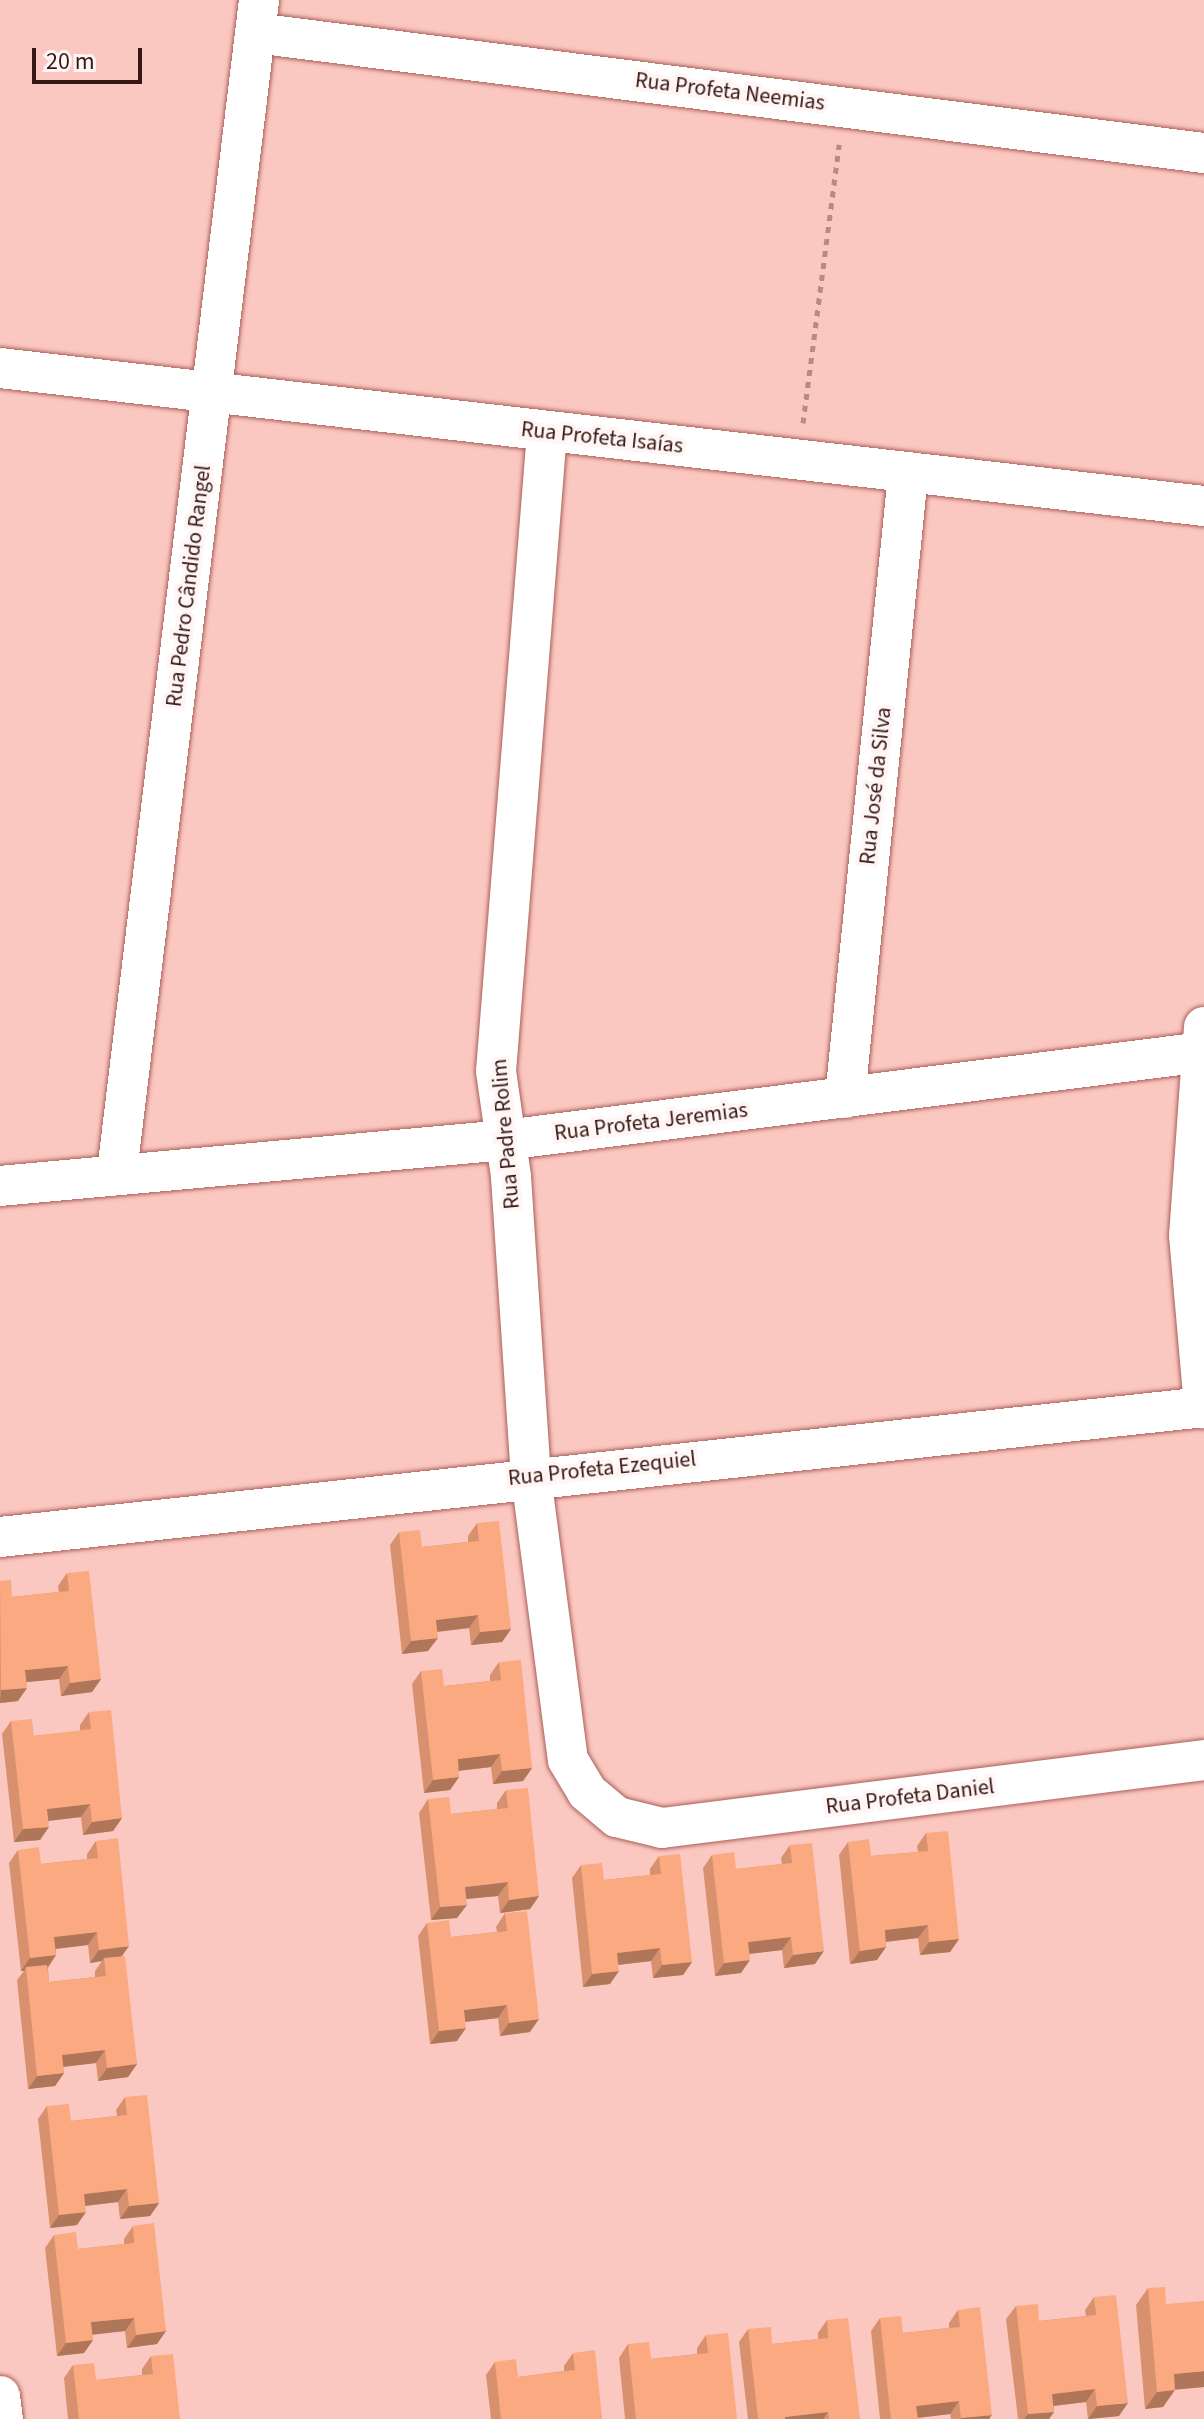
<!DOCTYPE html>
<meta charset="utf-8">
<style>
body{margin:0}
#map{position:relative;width:1204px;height:2419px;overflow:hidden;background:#fbc8c1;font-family:"Source Sans 3",sans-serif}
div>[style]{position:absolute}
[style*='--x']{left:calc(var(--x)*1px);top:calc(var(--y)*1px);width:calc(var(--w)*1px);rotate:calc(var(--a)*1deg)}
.path>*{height:5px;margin-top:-2.5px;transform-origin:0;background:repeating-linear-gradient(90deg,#b68a85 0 6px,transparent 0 12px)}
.roads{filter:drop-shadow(0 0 2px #aa5f57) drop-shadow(0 0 2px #aa5f57)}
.street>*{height:40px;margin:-20px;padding:0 20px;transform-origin:20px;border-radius:20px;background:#fff}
.wall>*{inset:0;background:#d8916e}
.shaded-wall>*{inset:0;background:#b0765a}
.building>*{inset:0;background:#fba980}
span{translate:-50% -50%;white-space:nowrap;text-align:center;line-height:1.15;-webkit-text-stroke:8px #fef5f4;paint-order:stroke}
.street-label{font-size:22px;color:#361714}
.scale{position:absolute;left:32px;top:48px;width:110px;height:36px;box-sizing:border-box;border:4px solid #361714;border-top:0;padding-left:10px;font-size:24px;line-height:28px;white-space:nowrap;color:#361714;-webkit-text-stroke:6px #fef5f4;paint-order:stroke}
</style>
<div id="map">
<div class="path">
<i style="--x:803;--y:423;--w:281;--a:-82.6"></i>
</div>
<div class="roads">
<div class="street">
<i style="--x:255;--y:33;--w:957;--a:7.21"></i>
<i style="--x:0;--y:368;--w:1212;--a:6.54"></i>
<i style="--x:547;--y:432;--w:641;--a:94.56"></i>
<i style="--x:496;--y:1071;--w:107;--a:81.9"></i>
<i style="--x:511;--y:1177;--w:300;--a:86.2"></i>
<i style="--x:531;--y:1476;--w:286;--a:82.6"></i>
<i style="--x:568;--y:1760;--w:37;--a:59"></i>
<i style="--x:587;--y:1792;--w:39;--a:40"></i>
<i style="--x:617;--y:1817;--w:46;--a:13.7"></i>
<i style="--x:662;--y:1828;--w:546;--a:-7.15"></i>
<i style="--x:1204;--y:1027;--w:209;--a:94.1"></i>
<i style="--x:1189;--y:1235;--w:174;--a:85"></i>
<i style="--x:845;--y:1098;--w:627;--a:-84.23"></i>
<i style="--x:117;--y:1172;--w:1181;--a:-83.09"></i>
<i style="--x:0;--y:1186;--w:507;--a:-5.2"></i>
<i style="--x:505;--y:1140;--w:705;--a:-7.18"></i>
<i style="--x:0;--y:1537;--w:1211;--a:-6.16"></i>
<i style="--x:0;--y:2396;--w:23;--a:83"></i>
</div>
</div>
<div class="wall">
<i style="clip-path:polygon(477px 1523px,511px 1629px,502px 1642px,471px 1645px,469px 1628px,437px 1632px,428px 1651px,402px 1654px,390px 1545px,399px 1532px,422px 1547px,468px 1542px,468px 1536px)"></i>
<i style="clip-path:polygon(67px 1573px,101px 1679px,92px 1692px,61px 1696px,59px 1679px,27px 1682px,18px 1701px,0 1703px,0 1581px,12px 1597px,59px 1592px,58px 1586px)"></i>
<i style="clip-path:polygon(499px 1662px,532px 1768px,523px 1781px,493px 1784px,491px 1767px,458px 1771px,459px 1777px,450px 1790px,424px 1793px,412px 1684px,421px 1671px,444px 1686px,490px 1681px,490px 1675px)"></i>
<i style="clip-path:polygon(89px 1712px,122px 1818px,113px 1831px,83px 1835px,81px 1817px,49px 1821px,40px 1840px,14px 1842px,2px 1734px,11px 1721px,34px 1736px,80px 1731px,80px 1725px)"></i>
<i style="clip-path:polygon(506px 1790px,539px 1896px,530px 1909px,500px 1913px,498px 1896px,466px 1899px,457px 1918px,431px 1920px,419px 1813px,428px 1799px,451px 1814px,497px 1809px,497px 1803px)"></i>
<i style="clip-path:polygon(926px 1833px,959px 1939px,950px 1952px,920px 1955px,918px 1938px,886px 1942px,886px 1947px,877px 1960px,850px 1964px,839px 1855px,848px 1842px,871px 1856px,918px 1852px,917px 1846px)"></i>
<i style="clip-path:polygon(evenodd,96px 1841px,122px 1957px,137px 2064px,128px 2077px,98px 2081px,96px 2063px,63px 2067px,64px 2073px,55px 2086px,28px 2089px,17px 1980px,24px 1971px,21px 1971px,9px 1863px,18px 1850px,41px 1864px,87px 1859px,87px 1854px,96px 1841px,88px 1945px,90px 1963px,102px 1961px,95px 1971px,95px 1977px,49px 1982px,48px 1968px,56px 1955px,56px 1949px,88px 1945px)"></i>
<i style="clip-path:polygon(790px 1845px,815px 1964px,784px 1968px,782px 1950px,750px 1954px,741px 1973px,715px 1976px,703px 1868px,712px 1855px,736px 1869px,782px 1864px,781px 1858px)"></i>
<i style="clip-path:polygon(659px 1856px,692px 1962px,683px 1975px,653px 1978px,651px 1961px,618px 1965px,610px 1984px,583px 1987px,572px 1878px,581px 1865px,604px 1880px,650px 1875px,650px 1869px)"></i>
<i style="clip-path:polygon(505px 1913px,530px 2032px,500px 2036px,498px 2018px,465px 2022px,457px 2041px,430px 2044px,418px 1936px,427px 1923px,451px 1937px,497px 1932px,496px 1927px)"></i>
<i style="clip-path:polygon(125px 2097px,159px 2203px,150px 2216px,120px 2219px,118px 2202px,85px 2206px,77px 2225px,50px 2228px,38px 2119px,47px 2106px,71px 2121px,117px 2116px,116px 2110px)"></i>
<i style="clip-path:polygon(133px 2226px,166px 2331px,157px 2344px,127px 2348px,125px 2331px,92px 2334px,93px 2340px,84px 2353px,57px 2356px,45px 2248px,54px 2235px,78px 2249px,124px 2244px,124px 2239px)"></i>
<i style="clip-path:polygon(1148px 2288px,1204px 2387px,1175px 2389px,1163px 2407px,1145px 2409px,1136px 2305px)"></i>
<i style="clip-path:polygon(1094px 2297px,1119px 2416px,1088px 2419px,1086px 2402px,1054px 2406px,1054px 2412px,1049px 2419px,1018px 2419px,1006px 2319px,1016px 2306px,1039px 2321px,1086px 2316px,1085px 2310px)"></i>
<i style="clip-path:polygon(958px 2310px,989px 2419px,951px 2419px,950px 2414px,918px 2418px,918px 2419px,880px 2419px,871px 2331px,880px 2318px,903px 2333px,949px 2328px,949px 2323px)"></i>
<i style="clip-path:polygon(827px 2320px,860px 2419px,748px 2419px,739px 2342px,748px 2329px,772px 2344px,818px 2339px,818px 2333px)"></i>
<i style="clip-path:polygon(706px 2335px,737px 2419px,625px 2419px,619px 2358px,628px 2344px,651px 2359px,697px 2354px,697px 2348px)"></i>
<i style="clip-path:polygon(573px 2353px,602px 2419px,491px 2419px,486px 2375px,495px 2362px,518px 2377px,564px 2371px,564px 2366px)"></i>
<i style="clip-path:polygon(151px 2356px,180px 2419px,68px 2419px,64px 2378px,73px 2365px,96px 2380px,142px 2375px,142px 2369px)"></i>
</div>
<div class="shaded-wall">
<i style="clip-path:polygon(478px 1615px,469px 1628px,426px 1633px,436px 1620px)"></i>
<i style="clip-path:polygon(511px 1629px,502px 1642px,471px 1645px,480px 1632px)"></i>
<i style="clip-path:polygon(438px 1638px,428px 1651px,402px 1654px,411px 1641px)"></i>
<i style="clip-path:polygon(68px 1666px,59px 1679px,16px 1683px,25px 1670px)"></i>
<i style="clip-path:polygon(101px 1679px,92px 1692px,61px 1696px,70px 1683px)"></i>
<i style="clip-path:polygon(27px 1688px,18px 1701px,0 1703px,1px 1690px)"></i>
<i style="clip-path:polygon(500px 1754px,491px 1767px,448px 1772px,458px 1759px)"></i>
<i style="clip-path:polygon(532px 1768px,523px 1781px,493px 1784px,502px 1771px)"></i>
<i style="clip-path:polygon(459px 1777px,450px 1790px,424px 1793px,433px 1780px)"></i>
<i style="clip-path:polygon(90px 1804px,81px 1817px,38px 1822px,47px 1809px)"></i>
<i style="clip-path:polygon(122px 1818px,113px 1831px,83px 1835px,92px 1822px)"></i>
<i style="clip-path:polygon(49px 1827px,40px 1840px,14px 1842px,23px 1829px)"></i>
<i style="clip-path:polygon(508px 1882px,498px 1896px,455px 1900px,465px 1887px)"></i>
<i style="clip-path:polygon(539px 1896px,530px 1909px,500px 1913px,509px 1900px)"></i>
<i style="clip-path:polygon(467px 1905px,457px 1918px,431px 1920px,440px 1907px)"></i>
<i style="clip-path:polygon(928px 1925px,918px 1938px,875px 1943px,885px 1930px)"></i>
<i style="clip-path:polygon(97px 1932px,88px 1945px,45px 1950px,54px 1937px)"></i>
<i style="clip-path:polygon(791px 1937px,782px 1950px,739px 1955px,748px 1942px)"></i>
<i style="clip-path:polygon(959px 1939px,950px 1952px,920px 1955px,929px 1942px)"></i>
<i style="clip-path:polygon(129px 1946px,120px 1959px,104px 1958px,102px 1961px,90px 1963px,99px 1950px)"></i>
<i style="clip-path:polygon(886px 1947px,877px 1960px,850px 1964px,860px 1951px)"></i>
<i style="clip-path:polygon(660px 1948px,651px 1961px,608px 1966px,617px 1953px)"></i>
<i style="clip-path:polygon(824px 1951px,815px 1964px,784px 1968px,793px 1955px)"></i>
<i style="clip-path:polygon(56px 1955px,47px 1968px,26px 1967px,24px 1971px,21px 1971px,30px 1958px)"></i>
<i style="clip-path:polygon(750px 1960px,741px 1973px,715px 1976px,724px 1963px)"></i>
<i style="clip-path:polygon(692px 1962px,683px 1975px,653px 1978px,662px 1965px)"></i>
<i style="clip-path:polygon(619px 1971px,610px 1984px,583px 1987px,592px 1974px)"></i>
<i style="clip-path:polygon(507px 2005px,498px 2018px,455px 2023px,464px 2010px)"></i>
<i style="clip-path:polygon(539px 2019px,530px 2032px,500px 2036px,509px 2023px)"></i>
<i style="clip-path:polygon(466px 2028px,457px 2041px,430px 2044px,439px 2031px)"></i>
<i style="clip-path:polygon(105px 2050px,96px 2063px,53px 2068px,62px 2055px)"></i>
<i style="clip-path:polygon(137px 2064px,128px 2077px,98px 2081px,107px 2068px)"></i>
<i style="clip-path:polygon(64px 2073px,55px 2086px,28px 2089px,37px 2076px)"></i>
<i style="clip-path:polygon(127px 2189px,118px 2202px,75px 2207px,84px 2194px)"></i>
<i style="clip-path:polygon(159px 2203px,150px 2216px,120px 2219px,129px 2206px)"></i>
<i style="clip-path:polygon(86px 2212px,77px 2225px,50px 2228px,59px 2215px)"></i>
<i style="clip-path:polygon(134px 2318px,125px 2331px,82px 2336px,91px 2322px)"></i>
<i style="clip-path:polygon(166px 2331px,157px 2344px,127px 2348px,136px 2335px)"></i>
<i style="clip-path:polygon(93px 2340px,84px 2353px,57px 2356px,66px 2343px)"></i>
<i style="clip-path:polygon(1204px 2371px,1204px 2387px,1162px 2391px,1174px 2374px)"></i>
<i style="clip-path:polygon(1095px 2389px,1086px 2402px,1043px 2407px,1052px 2394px)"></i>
<i style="clip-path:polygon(1175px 2390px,1163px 2407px,1145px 2409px,1157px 2392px)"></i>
<i style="clip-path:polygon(959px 2401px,950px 2414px,907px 2419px,916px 2406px)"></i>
<i style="clip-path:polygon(1128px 2403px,1119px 2416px,1088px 2419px,1097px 2406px)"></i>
<i style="clip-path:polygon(828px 2412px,823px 2419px,784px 2419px,785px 2417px)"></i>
<i style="clip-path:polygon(1054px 2412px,1049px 2419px,1024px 2419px,1028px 2414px)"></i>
<i style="clip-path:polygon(992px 2415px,989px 2419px,961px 2419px,961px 2418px)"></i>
</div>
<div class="building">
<i style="clip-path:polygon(499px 1521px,511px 1629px,480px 1632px,478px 1615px,436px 1620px,438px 1638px,411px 1641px,399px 1532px,420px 1530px,422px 1547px,479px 1541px,477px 1523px)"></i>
<i style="clip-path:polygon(89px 1571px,101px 1679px,70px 1683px,68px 1666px,25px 1670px,27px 1688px,1px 1690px,0 1581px,11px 1580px,12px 1597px,69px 1591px,67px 1573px)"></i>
<i style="clip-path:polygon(521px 1660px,532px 1768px,502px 1771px,500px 1754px,458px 1759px,459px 1777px,433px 1780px,421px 1671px,442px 1669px,444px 1686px,501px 1680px,499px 1662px)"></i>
<i style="clip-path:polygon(111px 1710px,122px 1818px,92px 1822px,90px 1804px,47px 1809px,49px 1827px,23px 1829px,11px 1721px,32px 1719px,34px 1736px,91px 1729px,89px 1712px)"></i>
<i style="clip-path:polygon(528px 1788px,539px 1896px,509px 1900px,508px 1882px,465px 1887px,467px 1905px,440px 1907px,428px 1799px,449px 1797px,451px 1814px,508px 1808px,506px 1790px)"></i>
<i style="clip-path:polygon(948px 1831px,959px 1939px,929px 1942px,928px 1925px,885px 1930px,886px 1947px,860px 1951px,848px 1842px,869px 1839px,871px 1856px,928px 1851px,926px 1833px)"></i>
<i style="clip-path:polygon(118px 1838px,129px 1946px,99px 1950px,97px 1932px,54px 1937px,56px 1955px,30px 1958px,18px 1850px,39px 1847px,41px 1864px,98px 1858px,96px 1841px)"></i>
<i style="clip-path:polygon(812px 1843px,824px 1951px,793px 1955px,791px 1937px,748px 1942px,750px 1960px,724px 1963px,712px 1855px,734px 1852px,736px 1869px,792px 1863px,790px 1845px)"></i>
<i style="clip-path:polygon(680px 1854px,692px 1962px,662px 1965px,660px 1948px,617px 1953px,619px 1971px,592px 1974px,581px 1865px,602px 1863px,604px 1880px,661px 1874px,659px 1856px)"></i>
<i style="clip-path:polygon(527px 1911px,539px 2019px,509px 2023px,507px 2005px,464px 2010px,466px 2028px,439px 2031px,427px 1923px,449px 1920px,451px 1937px,507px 1931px,505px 1913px)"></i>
<i style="clip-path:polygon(125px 1956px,137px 2064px,107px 2068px,105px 2050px,62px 2055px,64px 2073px,37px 2076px,26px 1967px,47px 1965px,49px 1982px,106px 1976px,104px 1958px)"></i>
<i style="clip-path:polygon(147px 2095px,159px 2203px,129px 2206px,127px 2189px,84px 2194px,86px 2212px,59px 2215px,47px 2106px,69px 2104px,71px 2121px,127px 2115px,125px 2097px)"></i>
<i style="clip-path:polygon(154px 2223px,166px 2331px,136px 2335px,134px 2318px,91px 2322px,93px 2340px,66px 2343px,54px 2235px,76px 2232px,78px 2249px,134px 2243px,133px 2226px)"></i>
<i style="clip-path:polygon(1165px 2287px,1166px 2304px,1204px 2301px,1204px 2371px,1174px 2374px,1175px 2390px,1157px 2392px,1148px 2288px)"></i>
<i style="clip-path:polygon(1116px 2295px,1128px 2403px,1097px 2406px,1095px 2389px,1052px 2394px,1054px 2412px,1028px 2414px,1016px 2306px,1038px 2304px,1039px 2321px,1096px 2315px,1094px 2297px)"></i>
<i style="clip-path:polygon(980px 2307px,992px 2415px,961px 2418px,959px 2401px,916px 2406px,918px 2419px,891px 2419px,880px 2318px,901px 2316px,903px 2333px,960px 2327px,958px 2310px)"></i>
<i style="clip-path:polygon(848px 2318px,860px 2419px,829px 2419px,828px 2412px,785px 2417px,785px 2419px,758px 2419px,748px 2329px,771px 2327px,772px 2344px,828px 2338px,827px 2320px)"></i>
<i style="clip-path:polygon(728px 2333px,737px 2419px,636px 2419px,628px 2344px,649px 2342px,651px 2359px,708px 2353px,706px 2335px)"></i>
<i style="clip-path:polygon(595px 2350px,602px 2419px,501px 2419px,495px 2362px,516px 2359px,518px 2377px,575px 2370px,573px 2353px)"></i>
<i style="clip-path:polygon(173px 2354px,180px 2419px,79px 2419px,73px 2365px,94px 2363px,96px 2380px,153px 2374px,151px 2356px)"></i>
</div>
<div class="street-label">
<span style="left:730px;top:92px;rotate:7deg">Rua Profeta Neemias</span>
<span style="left:602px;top:438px;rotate:6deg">Rua Profeta Isaías</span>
<span style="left:189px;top:586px;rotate:-83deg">Rua Pedro Cândido Rangel</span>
<span style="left:876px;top:786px;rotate:-84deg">Rua José da Silva</span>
<span style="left:651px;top:1122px;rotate:-7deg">Rua Profeta Jeremias</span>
<span style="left:506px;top:1134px;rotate:-95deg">Rua Padre Rolim</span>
<span style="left:602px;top:1469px;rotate:-6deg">Rua Profeta Ezequiel</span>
<span style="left:910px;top:1797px;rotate:-7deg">Rua Profeta Daniel</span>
</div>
<div class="scale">20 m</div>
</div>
